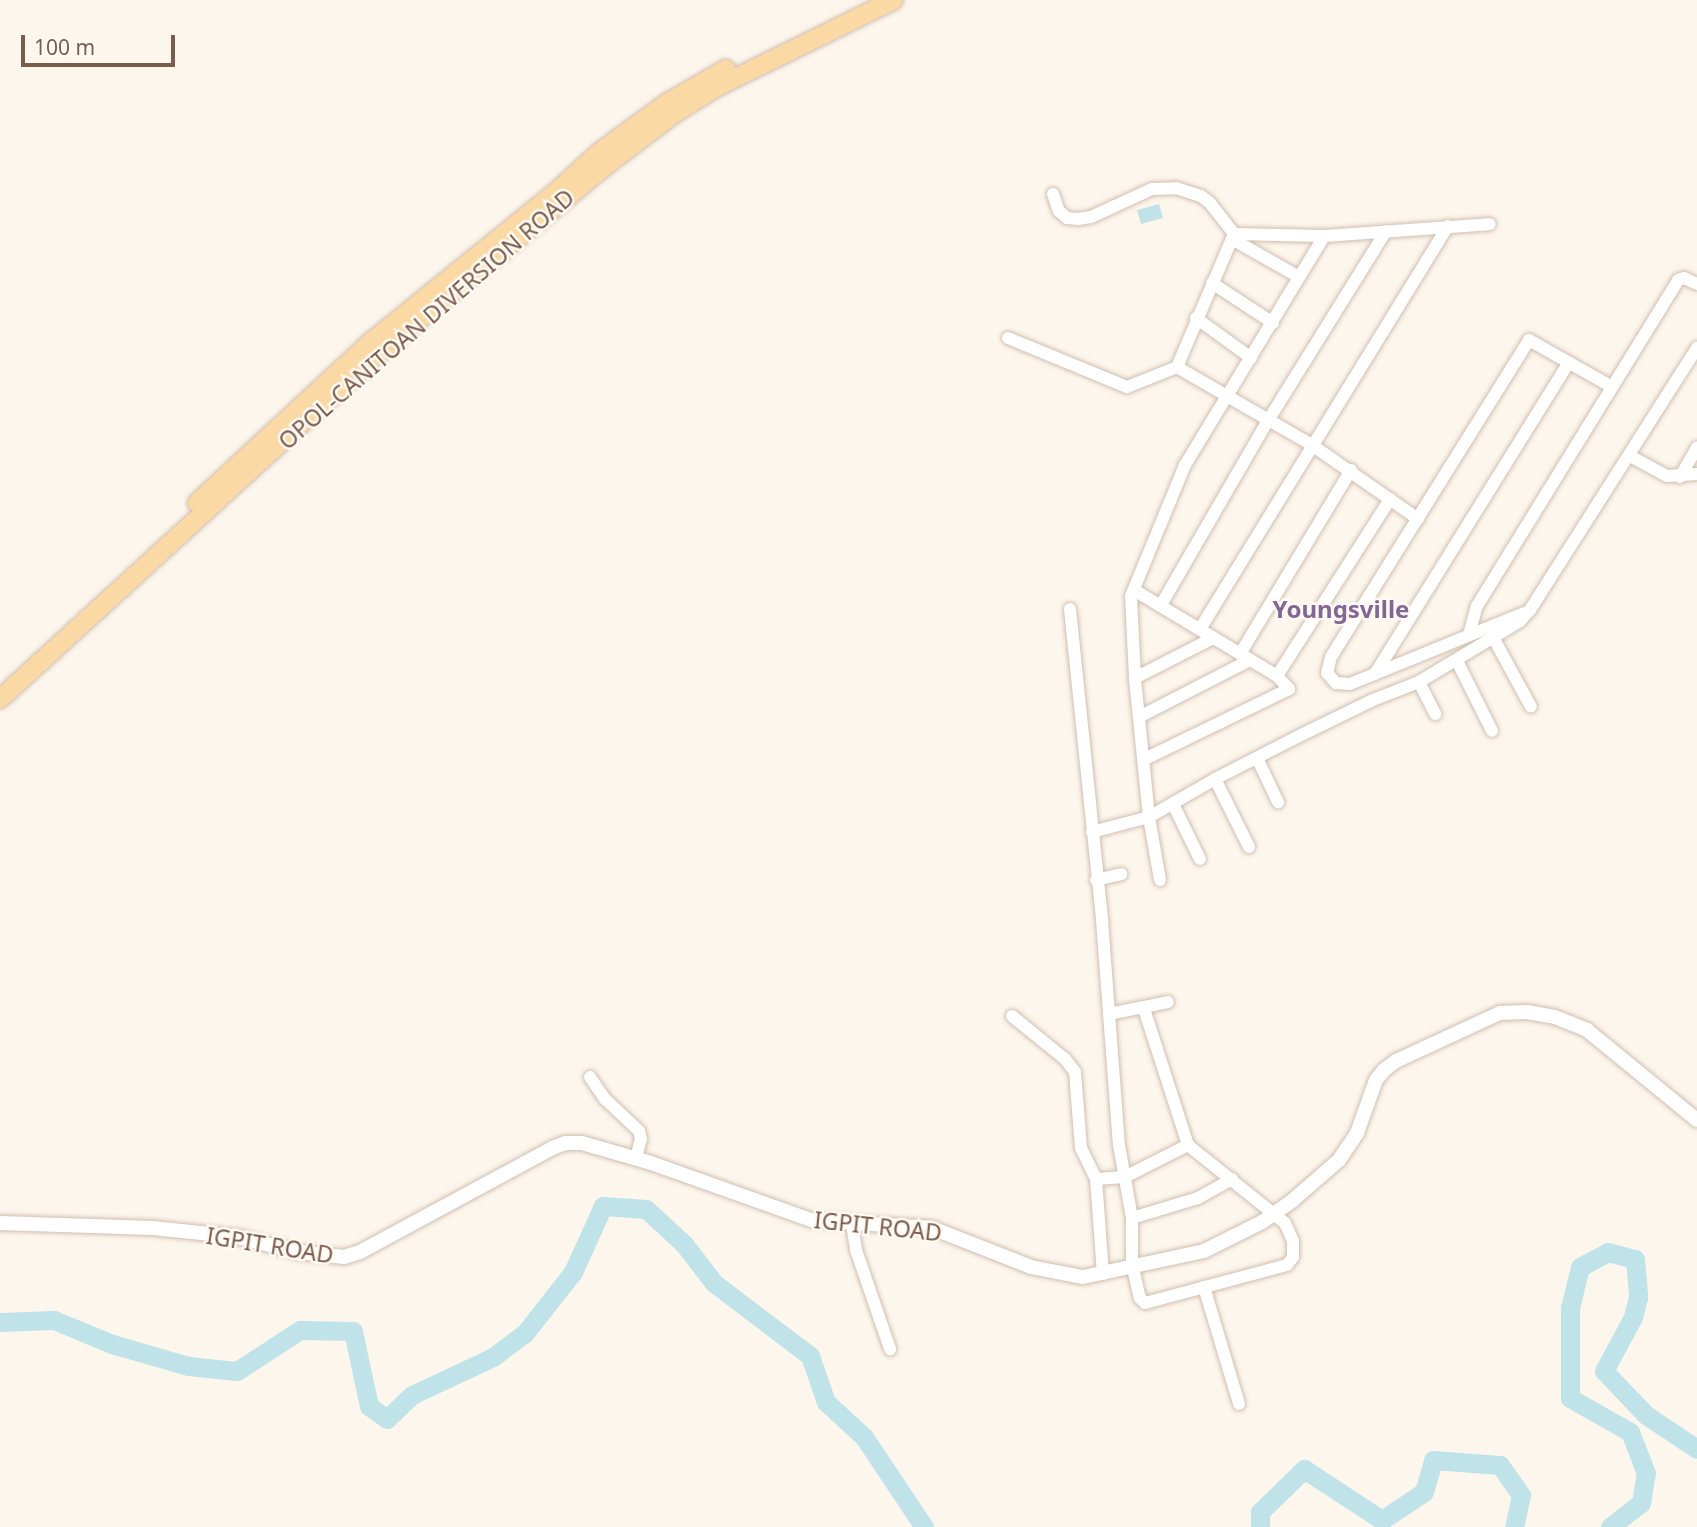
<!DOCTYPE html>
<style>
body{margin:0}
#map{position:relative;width:1697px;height:1527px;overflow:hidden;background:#fdf6ec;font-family:"Noto Sans",sans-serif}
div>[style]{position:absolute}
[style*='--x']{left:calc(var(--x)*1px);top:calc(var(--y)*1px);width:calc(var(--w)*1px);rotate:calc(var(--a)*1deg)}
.water>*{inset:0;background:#bfe3e8}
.river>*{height:19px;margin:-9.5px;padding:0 9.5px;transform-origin:9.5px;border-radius:9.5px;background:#bfe3e8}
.roads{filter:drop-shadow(0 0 2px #d1beb0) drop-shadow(0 0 2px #d1beb0)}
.minor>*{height:12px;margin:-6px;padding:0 6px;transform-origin:6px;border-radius:6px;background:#fff}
.tertiary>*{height:14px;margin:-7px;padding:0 7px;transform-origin:7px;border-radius:7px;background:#fff}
.primary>*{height:18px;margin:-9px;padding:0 9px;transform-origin:9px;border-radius:9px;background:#fbd9a5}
span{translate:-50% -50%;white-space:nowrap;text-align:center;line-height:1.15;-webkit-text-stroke:5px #fffaf3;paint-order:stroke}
.street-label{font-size:23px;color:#7a5c4d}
.neighbourhood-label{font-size:24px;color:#846695;font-weight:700}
.scale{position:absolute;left:21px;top:35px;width:154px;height:32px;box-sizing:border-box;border:4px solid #7a5c4d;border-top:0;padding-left:9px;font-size:21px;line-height:24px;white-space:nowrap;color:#7a5c4d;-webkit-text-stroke:5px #fffaf3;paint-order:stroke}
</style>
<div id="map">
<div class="water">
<i style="clip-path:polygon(1159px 204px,1163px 218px,1141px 224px,1137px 210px)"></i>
</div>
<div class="river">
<i style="--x:0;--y:1322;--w:54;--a:-2.1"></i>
<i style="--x:54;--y:1320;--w:63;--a:22.5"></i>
<i style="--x:112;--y:1344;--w:79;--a:16.1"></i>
<i style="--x:188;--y:1366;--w:49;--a:5.8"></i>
<i style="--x:237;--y:1371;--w:75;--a:-33.1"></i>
<i style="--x:300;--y:1330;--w:53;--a:1.1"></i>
<i style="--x:353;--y:1331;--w:77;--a:78"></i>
<i style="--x:369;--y:1406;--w:22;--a:36"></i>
<i style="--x:387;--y:1419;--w:35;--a:-44"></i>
<i style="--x:412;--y:1395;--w:89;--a:-25.1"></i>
<i style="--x:493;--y:1357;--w:40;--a:-37"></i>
<i style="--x:525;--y:1333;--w:78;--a:-51.8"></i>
<i style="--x:573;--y:1272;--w:72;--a:-65.6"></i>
<i style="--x:603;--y:1206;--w:43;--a:4"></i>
<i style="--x:646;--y:1209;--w:52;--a:42.6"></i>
<i style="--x:684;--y:1244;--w:49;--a:52.4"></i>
<i style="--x:714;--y:1283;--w:121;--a:37.2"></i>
<i style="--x:810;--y:1356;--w:49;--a:70.8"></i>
<i style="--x:826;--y:1402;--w:52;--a:42.6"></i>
<i style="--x:864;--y:1437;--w:108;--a:56.3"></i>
<i style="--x:1260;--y:1527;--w:15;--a:-90"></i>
<i style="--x:1260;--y:1512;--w:62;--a:-44.3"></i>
<i style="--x:1304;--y:1469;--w:93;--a:33.2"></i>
<i style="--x:1382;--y:1520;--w:50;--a:-33.7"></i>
<i style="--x:1424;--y:1492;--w:33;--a:-74"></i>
<i style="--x:1433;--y:1460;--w:67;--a:4.3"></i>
<i style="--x:1500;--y:1465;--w:37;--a:55"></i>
<i style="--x:1521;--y:1495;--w:33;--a:102"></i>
<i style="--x:1610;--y:1527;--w:39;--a:-38"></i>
<i style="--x:1641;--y:1503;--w:30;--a:-81"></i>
<i style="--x:1646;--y:1473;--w:44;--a:-111.3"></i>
<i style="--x:1630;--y:1432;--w:69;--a:-150.5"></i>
<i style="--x:1570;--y:1398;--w:90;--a:-90"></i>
<i style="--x:1570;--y:1308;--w:42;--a:-76.3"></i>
<i style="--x:1580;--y:1267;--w:32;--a:-28"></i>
<i style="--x:1608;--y:1252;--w:28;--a:15"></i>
<i style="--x:1635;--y:1259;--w:38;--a:85"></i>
<i style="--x:1638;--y:1297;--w:21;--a:104"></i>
<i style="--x:1633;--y:1317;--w:61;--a:118.2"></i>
<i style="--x:1604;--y:1371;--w:61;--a:46.3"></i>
<i style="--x:1646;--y:1415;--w:61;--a:33.7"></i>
</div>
<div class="roads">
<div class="minor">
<i style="--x:1053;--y:194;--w:18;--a:71"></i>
<i style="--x:1059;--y:211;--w:11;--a:41"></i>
<i style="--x:1067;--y:218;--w:11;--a:5"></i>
<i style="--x:1078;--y:219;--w:13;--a:-9"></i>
<i style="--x:1091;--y:217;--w:67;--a:-24.7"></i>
<i style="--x:1152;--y:189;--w:24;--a:-2"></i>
<i style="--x:1176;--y:188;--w:26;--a:18"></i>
<i style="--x:1201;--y:196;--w:11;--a:38"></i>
<i style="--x:1210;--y:203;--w:39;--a:52"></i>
<i style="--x:1232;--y:239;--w:77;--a:29.6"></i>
<i style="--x:1212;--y:283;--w:73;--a:33.3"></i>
<i style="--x:1196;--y:318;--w:68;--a:36"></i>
<i style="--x:1008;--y:338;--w:129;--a:22.4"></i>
<i style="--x:1127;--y:387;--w:54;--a:-21.8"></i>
<i style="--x:1630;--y:456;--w:42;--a:28.4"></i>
<i style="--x:1667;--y:476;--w:30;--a:-4"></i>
<i style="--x:1680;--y:477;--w:34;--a:-60"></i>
<i style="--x:1418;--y:519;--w:129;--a:-145.1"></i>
<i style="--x:1312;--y:445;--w:156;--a:-150"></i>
<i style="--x:1177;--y:367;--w:145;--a:-66.8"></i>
<i style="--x:1234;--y:234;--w:90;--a:1.3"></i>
<i style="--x:1324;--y:236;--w:166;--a:-4.1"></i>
<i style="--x:1134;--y:590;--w:167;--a:31"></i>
<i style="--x:1277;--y:676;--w:18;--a:47"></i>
<i style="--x:1289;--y:689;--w:162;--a:154.1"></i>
<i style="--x:1161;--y:605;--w:215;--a:-59.9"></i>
<i style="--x:1269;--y:419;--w:221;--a:-58.1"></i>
<i style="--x:1070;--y:609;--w:313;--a:84.1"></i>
<i style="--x:1102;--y:920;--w:226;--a:85.7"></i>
<i style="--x:1119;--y:1145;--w:74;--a:79.9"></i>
<i style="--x:1132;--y:1218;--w:46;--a:90"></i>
<i style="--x:1132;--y:1264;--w:35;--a:77"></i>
<i style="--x:1140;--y:1298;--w:7;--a:45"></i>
<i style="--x:1145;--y:1303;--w:147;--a:-15"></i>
<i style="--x:1287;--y:1265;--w:10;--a:-53"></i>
<i style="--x:1293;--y:1257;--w:16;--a:-90"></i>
<i style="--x:1293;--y:1241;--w:20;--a:-114"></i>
<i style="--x:1285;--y:1223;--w:124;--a:-141.2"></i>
<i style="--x:1188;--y:1145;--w:143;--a:-107.9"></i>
<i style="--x:1524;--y:613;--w:188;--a:157.8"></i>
<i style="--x:1350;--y:684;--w:14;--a:-176"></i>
<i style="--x:1336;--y:683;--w:13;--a:-132"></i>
<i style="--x:1327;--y:673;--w:16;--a:-76"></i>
<i style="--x:1331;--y:657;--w:374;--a:-58"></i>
<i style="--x:1529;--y:340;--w:95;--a:29.5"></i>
<i style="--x:1200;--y:629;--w:473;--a:-58.4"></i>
<i style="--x:1469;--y:635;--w:30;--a:-75"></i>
<i style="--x:1477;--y:606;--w:383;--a:-58.3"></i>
<i style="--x:1678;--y:280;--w:6;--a:-18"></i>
<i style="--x:1684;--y:278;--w:14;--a:25"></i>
<i style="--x:1494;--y:639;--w:77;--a:61.4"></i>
<i style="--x:1240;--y:654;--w:215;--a:-58.9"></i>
<i style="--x:1457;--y:661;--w:78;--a:63.4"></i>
<i style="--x:1375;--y:674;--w:367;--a:-58.1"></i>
<i style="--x:1277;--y:676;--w:210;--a:-57.4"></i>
<i style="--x:1135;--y:678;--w:88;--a:-27.1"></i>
<i style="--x:1419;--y:682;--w:36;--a:63"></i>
<i style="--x:1139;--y:717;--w:125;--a:-27.2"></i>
<i style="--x:1257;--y:758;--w:49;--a:64.5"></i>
<i style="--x:1215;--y:779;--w:76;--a:63.4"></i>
<i style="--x:1173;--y:804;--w:61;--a:63.9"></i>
<i style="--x:1092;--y:832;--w:59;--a:-14.7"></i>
<i style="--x:1149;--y:817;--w:76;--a:-29.9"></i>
<i style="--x:1215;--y:779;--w:92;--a:-27.1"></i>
<i style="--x:1297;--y:737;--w:85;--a:-26"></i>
<i style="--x:1373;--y:700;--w:49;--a:-21.4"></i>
<i style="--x:1419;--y:682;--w:118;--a:-31.1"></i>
<i style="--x:1520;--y:621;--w:15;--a:-48"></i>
<i style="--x:1530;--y:610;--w:311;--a:-57.5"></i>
<i style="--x:1096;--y:880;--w:26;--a:-13"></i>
<i style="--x:1160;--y:880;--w:64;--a:-99.9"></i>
<i style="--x:1149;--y:817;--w:140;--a:-95.8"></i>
<i style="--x:1135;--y:678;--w:82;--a:-92.8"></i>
<i style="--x:1131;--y:596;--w:142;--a:-67.6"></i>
<i style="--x:1185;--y:465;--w:268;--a:-58.7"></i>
<i style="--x:1109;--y:1014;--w:60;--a:-11.5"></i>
<i style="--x:1012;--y:1016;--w:68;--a:39.1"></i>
<i style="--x:1065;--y:1059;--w:16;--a:52"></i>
<i style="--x:1075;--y:1072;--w:76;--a:85.5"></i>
<i style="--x:1081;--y:1148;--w:34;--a:64"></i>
<i style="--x:590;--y:1077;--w:27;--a:56"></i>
<i style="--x:605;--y:1099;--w:47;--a:43.3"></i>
<i style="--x:639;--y:1131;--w:8;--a:76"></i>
<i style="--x:641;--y:1139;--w:20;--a:105"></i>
<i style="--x:1132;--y:1218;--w:69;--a:-16.9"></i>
<i style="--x:1198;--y:1198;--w:39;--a:-29"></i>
<i style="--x:852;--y:1224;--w:26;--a:81"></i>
<i style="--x:856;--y:1250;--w:105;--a:71"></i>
<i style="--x:1103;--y:1274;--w:95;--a:-94.2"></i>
<i style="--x:1096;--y:1179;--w:29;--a:-4"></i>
<i style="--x:1125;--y:1177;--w:71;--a:-26.9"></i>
<i style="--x:1204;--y:1287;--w:122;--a:73.3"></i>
</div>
<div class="tertiary">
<i style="--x:0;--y:1223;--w:153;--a:1.9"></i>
<i style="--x:153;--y:1228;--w:85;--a:6"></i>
<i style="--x:238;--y:1237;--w:62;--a:14"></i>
<i style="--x:298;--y:1252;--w:46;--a:6.2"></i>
<i style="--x:344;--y:1257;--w:17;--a:-17"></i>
<i style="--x:360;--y:1252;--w:218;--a:-28.4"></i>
<i style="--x:552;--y:1148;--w:15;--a:-20"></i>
<i style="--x:566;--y:1143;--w:16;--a:0"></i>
<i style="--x:582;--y:1143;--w:72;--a:16.2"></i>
<i style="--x:651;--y:1163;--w:170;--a:19.6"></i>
<i style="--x:811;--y:1220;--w:121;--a:3.8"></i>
<i style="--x:932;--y:1228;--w:106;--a:21.5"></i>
<i style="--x:1031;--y:1267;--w:53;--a:10.9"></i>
<i style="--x:1083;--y:1277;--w:124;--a:-12.1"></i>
<i style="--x:1204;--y:1251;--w:65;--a:-26.6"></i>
<i style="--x:1262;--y:1222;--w:38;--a:-35"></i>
<i style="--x:1293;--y:1200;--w:61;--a:-41"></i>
<i style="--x:1339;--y:1160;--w:32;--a:-56"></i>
<i style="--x:1357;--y:1133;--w:56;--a:-70.3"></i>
<i style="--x:1376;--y:1080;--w:13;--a:-51"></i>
<i style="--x:1384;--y:1070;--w:15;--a:-37"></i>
<i style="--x:1396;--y:1061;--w:115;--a:-24.8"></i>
<i style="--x:1500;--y:1013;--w:27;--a:-2"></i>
<i style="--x:1527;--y:1012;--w:28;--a:10"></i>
<i style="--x:1555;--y:1017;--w:35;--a:22"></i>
<i style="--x:1587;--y:1030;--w:142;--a:39.3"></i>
</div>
<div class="primary">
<i style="--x:197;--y:503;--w:238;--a:-42.8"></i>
<i style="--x:372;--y:341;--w:235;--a:-39"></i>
<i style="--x:555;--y:193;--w:62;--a:-42.4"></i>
<i style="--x:601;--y:151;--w:82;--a:-36"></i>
<i style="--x:667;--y:103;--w:68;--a:-30"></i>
<i style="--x:0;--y:699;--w:517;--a:-42.42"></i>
<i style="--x:382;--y:350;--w:294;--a:-39.5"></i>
<i style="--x:609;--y:163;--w:83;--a:-37.1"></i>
<i style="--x:675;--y:113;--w:47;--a:-32"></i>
<i style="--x:715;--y:88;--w:199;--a:-26.2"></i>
</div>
</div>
<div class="street-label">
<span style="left:426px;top:319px;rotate:-41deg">OPOL-CANITOAN DIVERSION ROAD</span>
<span style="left:878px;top:1226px;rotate:6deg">IGPIT ROAD</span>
<span style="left:270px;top:1245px;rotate:9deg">IGPIT ROAD</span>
</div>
<div class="neighbourhood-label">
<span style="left:1341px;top:609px">Youngsville</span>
</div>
<div class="scale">100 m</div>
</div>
